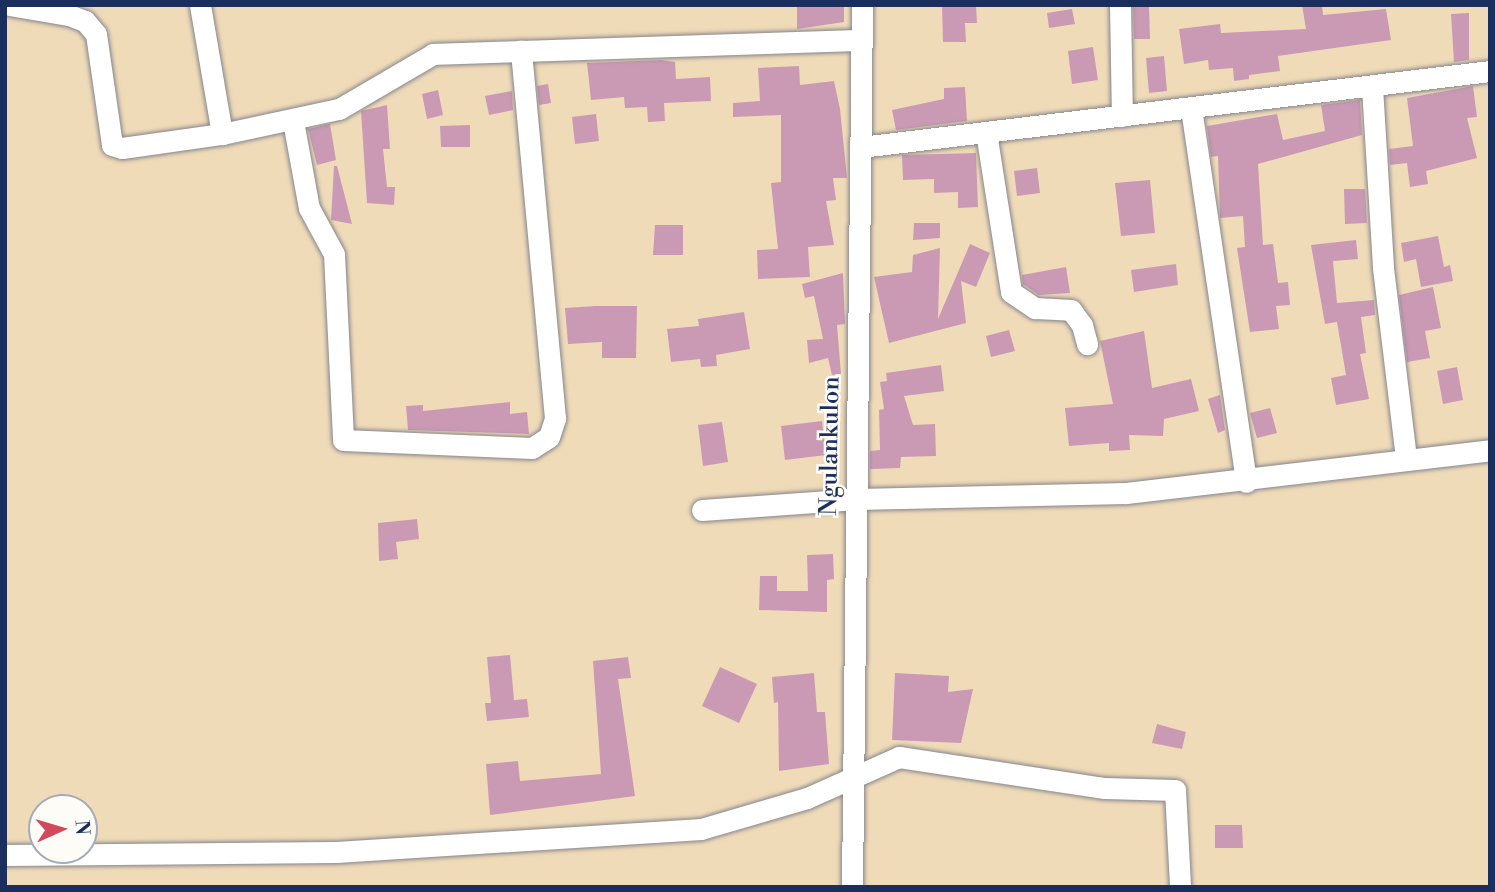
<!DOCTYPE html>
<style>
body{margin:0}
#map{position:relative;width:1495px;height:892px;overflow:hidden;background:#f0dbb9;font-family:"Libre Bodoni",serif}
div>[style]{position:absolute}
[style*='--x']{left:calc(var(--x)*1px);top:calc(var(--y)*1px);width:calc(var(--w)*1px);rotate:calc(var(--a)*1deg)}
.building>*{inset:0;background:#ca9ab5}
.roads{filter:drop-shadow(0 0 2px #86858c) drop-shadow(0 0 2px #86858c)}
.minor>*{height:21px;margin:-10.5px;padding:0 10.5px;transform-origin:10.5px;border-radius:10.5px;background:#fff}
span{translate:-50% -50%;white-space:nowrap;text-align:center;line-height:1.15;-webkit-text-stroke:5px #fdfcf7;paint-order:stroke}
.street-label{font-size:24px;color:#1b2f5e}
.frame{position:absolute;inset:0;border:7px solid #1b2f5e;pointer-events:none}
.north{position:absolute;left:28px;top:794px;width:70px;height:70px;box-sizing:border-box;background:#fdfcf7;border:2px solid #a3aaba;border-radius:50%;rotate:86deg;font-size:19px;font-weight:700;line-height:28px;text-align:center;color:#1b2f5e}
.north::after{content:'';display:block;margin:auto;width:24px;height:32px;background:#d1495b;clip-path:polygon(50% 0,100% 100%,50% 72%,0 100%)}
</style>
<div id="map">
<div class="building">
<i style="clip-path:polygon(797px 5px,844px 5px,844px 22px,797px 29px)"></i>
<i style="clip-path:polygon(942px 5px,976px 5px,977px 23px,965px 23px,966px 42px,943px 42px)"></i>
<i style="clip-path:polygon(1133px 5px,1149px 5px,1150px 39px,1134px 39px)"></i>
<i style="clip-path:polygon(1302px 5px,1322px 5px,1323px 15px,1386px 9px,1391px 40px,1278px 56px,1280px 71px,1249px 75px,1249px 79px,1234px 81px,1233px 68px,1209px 70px,1208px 60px,1184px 64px,1179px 29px,1220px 24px,1221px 33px,1306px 29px)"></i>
<i style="clip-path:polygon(1072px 9px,1075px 24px,1049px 28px,1047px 13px)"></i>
<i style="clip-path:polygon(1469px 13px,1469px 60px,1454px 62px,1451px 14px)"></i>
<i style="clip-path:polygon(1093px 47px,1098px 80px,1072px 84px,1068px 51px)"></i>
<i style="clip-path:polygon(1164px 56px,1167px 91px,1149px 93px,1146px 58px)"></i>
<i style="clip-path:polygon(661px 60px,675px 62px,676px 79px,710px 77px,711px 101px,664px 103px,665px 121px,648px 122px,647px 107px,625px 108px,624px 97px,591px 100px,587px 63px)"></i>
<i style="clip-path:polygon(799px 66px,800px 85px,834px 81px,840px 109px,847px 178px,833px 178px,836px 200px,826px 201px,834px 245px,808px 247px,810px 277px,758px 279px,757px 250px,778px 249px,771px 183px,781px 182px,781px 115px,733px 117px,733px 103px,760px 101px,758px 68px)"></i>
<i style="clip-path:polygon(548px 84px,551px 103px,539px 105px,537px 86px)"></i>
<i style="clip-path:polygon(1473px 86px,1477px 117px,1467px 118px,1477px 158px,1426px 171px,1428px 184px,1410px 187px,1407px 163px,1390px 165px,1389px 149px,1413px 146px,1407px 98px)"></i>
<i style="clip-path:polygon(965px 87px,967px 121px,896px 130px,892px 110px,944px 99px,944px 88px)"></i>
<i style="clip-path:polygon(438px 90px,443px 115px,427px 119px,422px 94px)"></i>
<i style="clip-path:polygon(512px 91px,513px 110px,489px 115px,485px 96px)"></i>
<i style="clip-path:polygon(1360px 100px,1362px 135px,1258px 164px,1263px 245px,1273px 244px,1278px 283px,1288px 282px,1290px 305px,1276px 306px,1279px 329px,1250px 332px,1237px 248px,1245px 247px,1243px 216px,1220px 218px,1218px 156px,1211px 157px,1207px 126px,1277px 114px,1283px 140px,1325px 131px,1321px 105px)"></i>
<i style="clip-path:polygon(387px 105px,390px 149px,383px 149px,387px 187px,395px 187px,394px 205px,367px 203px,361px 111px)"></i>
<i style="clip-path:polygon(596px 114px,599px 141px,575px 144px,572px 117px)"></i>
<i style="clip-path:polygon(330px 124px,336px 160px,317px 165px,308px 129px)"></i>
<i style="clip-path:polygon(470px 125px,470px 147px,441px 147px,440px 126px)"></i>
<i style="clip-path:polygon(976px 153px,978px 207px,958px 208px,958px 192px,934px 193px,934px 179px,903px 180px,902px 155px)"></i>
<i style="clip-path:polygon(334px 166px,337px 166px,352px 224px,331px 220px)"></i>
<i style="clip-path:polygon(1037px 168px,1040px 193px,1017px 196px,1014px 171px)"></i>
<i style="clip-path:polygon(1150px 180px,1155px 233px,1121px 236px,1115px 183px)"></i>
<i style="clip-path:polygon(1344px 189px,1365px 189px,1367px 223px,1345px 224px)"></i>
<i style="clip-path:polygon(914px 223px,940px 223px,940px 238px,913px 240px)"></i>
<i style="clip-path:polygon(655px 225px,683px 225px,683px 255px,653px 255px)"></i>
<i style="clip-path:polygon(1438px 236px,1444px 267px,1450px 265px,1453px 281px,1421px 287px,1416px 259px,1404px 262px,1401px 243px)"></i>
<i style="clip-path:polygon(1356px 240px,1358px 259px,1333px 261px,1337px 303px,1374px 300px,1375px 315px,1361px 317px,1366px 353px,1360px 354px,1369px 399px,1336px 405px,1331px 378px,1346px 375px,1337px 322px,1325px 324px,1311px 245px)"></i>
<i style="clip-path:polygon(970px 244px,990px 253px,976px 287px,961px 281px,966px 323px,889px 343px,874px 277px,912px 272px,913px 255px,940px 248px,938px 319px)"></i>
<i style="clip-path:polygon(1176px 264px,1178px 285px,1134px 292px,1131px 270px)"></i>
<i style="clip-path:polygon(1066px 267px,1070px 293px,1039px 295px,1023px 284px,1022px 275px)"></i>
<i style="clip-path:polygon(843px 273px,845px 324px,837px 325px,841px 374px,832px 375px,828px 358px,809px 363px,807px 340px,823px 339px,814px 296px,805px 298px,802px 284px)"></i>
<i style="clip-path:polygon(1433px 287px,1441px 328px,1425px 331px,1430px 358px,1407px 362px,1399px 295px)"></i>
<i style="clip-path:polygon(595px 306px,637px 306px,636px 358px,602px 358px,602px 342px,568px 344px,565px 308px)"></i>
<i style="clip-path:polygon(744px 312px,750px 349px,716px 355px,717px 366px,701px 367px,700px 359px,671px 362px,667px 329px,699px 326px,698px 319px)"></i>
<i style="clip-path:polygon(1009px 330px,1015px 351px,991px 357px,986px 336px)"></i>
<i style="clip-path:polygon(1144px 331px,1152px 388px,1191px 379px,1199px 411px,1164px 419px,1163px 436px,1129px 435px,1130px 450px,1109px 451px,1109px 443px,1069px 446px,1065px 408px,1113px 404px,1100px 341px)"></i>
<i style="clip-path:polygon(941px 365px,944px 391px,904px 396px,913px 425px,935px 424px,936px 456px,901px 457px,900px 468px,870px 469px,870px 451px,880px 450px,879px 410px,884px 409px,880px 382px,887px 381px,886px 373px)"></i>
<i style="clip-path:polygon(1457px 367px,1463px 400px,1443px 404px,1437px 371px)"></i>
<i style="clip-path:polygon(1220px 395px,1225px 430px,1218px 433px,1208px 399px)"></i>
<i style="clip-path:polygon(510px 402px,510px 414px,527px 412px,529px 434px,408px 430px,406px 406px,423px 405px,423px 411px)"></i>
<i style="clip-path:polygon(1270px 408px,1277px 433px,1257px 438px,1250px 413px)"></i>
<i style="clip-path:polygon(822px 421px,826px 455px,785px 460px,781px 426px)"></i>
<i style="clip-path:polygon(722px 422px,728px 462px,703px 466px,698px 425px)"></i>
<i style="clip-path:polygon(417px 519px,419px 539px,396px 542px,398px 559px,379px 561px,378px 523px)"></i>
<i style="clip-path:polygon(833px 554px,834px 579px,827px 580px,827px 612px,759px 610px,760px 576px,777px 576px,777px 591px,808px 591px,807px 555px)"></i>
<i style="clip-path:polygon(510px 655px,514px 700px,527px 699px,529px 717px,487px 721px,485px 703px,491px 703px,487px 657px)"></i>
<i style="clip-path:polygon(628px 657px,631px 678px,618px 679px,635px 796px,490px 815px,486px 764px,518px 761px,520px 781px,601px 774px,593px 661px)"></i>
<i style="clip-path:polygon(720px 667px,757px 684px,739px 723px,702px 706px)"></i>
<i style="clip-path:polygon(814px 673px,817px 712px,825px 712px,829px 764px,779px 771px,778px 702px,774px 703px,772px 677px)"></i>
<i style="clip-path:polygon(895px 673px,949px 676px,948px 692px,973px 689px,961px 743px,892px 740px)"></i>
<i style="clip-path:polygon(1157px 724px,1186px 732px,1182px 749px,1152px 743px)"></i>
<i style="clip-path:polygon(1215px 825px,1242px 825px,1243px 848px,1215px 848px)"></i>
</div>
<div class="roads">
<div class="minor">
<i style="--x:9;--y:5;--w:61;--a:9.5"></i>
<i style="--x:69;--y:15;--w:17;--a:21"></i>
<i style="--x:85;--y:21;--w:17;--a:50"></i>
<i style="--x:96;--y:34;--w:112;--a:81.8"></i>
<i style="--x:112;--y:145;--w:10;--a:17"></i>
<i style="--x:122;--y:148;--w:101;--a:-8"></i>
<i style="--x:200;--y:5;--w:131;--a:80.3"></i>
<i style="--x:222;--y:134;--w:120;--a:-12.1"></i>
<i style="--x:339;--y:109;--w:109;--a:-30.3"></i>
<i style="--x:433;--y:54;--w:429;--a:-1.9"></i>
<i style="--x:1120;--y:5;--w:111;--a:89"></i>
<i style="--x:1372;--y:87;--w:181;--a:86.5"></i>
<i style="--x:1383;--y:268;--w:192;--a:83.1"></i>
<i style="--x:1191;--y:108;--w:378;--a:81.6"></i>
<i style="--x:293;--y:121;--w:88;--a:79.6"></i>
<i style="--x:309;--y:208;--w:52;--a:61.5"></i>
<i style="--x:334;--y:254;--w:186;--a:87.2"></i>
<i style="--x:343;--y:440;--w:189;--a:2.4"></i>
<i style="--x:532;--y:448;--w:20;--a:-33"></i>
<i style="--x:549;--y:437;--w:20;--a:-72"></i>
<i style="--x:555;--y:418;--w:369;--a:-95.3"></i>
<i style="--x:986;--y:132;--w:162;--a:81.1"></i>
<i style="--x:1011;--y:292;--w:29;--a:34"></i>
<i style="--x:1035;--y:308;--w:36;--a:3"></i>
<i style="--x:1071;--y:310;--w:19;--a:54"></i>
<i style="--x:1082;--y:325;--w:20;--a:75"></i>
<i style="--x:861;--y:147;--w:634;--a:-6.89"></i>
<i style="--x:702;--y:510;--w:155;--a:-4.1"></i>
<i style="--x:857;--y:499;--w:269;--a:-1.3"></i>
<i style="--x:1126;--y:493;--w:367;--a:-6.7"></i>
<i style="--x:5;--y:855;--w:331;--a:-0.5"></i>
<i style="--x:336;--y:852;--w:366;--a:-3.6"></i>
<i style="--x:701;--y:829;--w:110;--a:-16.3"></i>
<i style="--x:807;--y:798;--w:101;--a:-24"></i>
<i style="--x:899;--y:757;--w:208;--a:8.6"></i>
<i style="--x:1105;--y:788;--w:70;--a:1.6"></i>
<i style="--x:1175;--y:790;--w:97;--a:87"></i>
<i style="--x:852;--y:887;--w:882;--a:-89.35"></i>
</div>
</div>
<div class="street-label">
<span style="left:831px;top:446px;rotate:-89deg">Ngulankulon</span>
</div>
<div class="frame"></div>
<div class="north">N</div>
</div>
